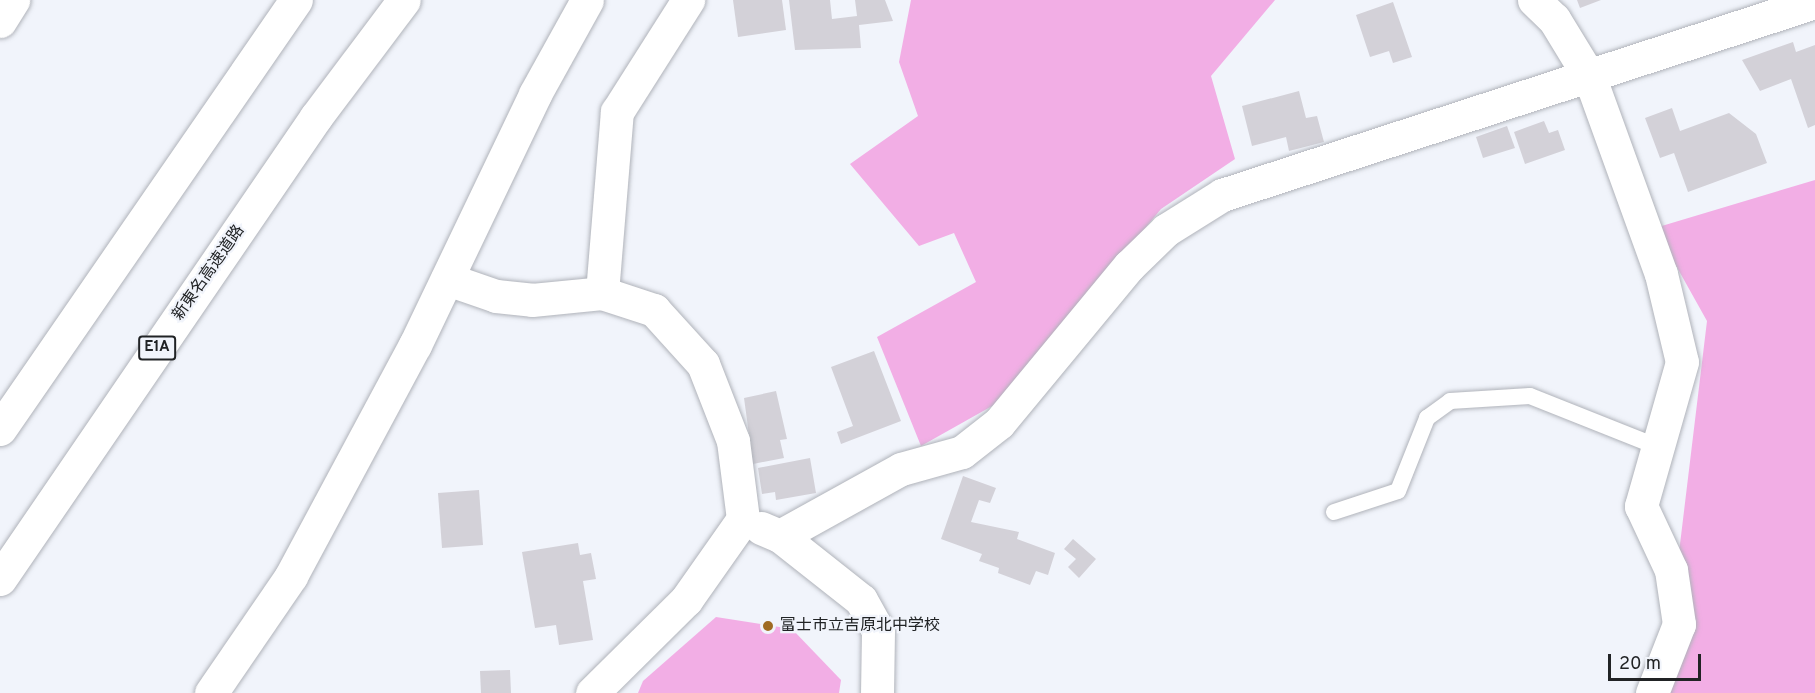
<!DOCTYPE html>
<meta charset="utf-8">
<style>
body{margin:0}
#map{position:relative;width:1815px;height:693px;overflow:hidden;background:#f1f4fb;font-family:Overpass,"Noto Sans JP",sans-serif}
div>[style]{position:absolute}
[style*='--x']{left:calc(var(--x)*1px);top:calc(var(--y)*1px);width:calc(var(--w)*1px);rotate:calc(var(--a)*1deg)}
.green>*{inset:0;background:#f2aee5}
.building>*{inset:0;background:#d3d1d8}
.roads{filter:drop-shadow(0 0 2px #b0b3ba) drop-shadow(0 0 2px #b0b3ba)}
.lane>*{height:16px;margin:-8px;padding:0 8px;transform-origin:8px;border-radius:8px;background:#fff}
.street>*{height:33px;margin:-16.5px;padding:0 16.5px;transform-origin:16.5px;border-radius:16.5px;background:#fff}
.secondary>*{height:33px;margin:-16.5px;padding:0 16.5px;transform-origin:16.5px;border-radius:16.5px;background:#fff}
.highway>*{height:33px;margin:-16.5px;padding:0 16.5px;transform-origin:16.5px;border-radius:16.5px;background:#fff}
.dots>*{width:16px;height:16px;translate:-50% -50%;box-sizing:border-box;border:3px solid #f1f4fb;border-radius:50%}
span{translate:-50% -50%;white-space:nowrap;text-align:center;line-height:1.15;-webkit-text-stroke:4.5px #f1f4fb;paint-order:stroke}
.shield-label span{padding:2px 4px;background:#f1f4fb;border:2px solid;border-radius:4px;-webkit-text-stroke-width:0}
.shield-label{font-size:15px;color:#212325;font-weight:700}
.street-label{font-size:16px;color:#212325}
.poi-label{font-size:16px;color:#212325}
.left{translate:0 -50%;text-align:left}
.scale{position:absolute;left:1608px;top:654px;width:93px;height:27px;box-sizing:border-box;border:3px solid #212325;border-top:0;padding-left:8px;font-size:18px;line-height:21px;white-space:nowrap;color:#212325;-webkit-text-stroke:4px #f1f4fb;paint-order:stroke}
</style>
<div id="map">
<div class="green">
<i style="clip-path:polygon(911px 0,1275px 0,1211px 76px,1235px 159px,1161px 209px,1001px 401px,921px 446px,877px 337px,976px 282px,954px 233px,919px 246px,850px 164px,918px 116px,899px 62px)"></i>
<i style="clip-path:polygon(1815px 180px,1815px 693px,1662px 693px,1707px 321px,1655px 228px)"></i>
<i style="clip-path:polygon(716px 617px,792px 629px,841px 680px,839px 693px,638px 693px,643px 681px)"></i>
</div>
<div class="building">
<i style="clip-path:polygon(733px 0,782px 0,786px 30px,738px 37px)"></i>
<i style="clip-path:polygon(789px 0,830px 0,832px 19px,857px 16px,855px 0,885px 0,893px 21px,859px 25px,861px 48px,795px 50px)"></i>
<i style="clip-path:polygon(1577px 0,1601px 0,1580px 8px)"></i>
<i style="clip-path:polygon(1393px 2px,1412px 57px,1393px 63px,1389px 51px,1370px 57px,1356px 15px)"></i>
<i style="clip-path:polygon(1793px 42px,1796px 52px,1815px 45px,1815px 125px,1808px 128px,1791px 79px,1760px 91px,1742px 60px)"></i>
<i style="clip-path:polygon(1299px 91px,1306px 118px,1317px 116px,1324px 142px,1289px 151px,1286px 137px,1252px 146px,1242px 106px)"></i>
<i style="clip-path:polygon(1672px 108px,1680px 131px,1729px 113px,1756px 134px,1767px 163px,1688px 192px,1674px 153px,1660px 158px,1645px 118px)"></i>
<i style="clip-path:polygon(1544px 121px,1549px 133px,1558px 130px,1565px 150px,1525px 164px,1514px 132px)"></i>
<i style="clip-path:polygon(1507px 126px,1515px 148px,1483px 158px,1476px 137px)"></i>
<i style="clip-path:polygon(874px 351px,901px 421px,841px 444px,837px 432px,853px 426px,831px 367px)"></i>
<i style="clip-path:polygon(776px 391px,787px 439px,780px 440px,784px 458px,753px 464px,744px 398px)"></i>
<i style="clip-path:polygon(810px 458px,816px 493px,776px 500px,775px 492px,762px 494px,758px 468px)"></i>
<i style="clip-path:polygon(963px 476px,996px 488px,990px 503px,979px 500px,971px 522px,1019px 532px,1017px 539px,1055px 553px,1048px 575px,1036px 571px,1030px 585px,998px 573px,999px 568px,979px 561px,982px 554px,941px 539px)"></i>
<i style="clip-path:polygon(479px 490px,483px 545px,442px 548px,438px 493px)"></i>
<i style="clip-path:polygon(1073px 539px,1096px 559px,1079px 578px,1068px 567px,1076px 559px,1064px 549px)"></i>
<i style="clip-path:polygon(578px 543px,580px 555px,591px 553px,596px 579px,583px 581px,593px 640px,559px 645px,556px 625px,535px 628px,522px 552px)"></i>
<i style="clip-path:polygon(510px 670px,511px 693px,481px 693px,480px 671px)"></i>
</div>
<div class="roads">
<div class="lane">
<i style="--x:1334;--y:512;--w:67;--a:-18.2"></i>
<i style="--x:1398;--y:491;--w:79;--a:-68.3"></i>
<i style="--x:1427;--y:418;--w:29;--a:-36"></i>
<i style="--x:1450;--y:401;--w:80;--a:-3.6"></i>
<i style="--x:1530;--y:396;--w:138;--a:21.7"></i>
</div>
<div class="street">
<i style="--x:1534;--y:0;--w:28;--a:44"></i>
<i style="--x:1554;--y:19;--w:69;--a:58.6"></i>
<i style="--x:1590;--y:78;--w:208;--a:70.1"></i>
<i style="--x:1661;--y:274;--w:90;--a:76.6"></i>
<i style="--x:1682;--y:362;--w:150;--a:105.9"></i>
<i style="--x:1641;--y:506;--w:71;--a:64.9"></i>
<i style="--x:1671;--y:570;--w:55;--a:81.6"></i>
<i style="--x:1679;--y:624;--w:74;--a:111.4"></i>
<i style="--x:0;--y:21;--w:25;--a:-58"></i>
<i style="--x:447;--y:279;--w:52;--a:19.1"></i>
<i style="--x:496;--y:296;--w:36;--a:6"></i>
<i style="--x:532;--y:300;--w:70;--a:-5.7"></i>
<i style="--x:602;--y:293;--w:55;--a:18.1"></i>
<i style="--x:654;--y:310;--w:73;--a:47.8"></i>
<i style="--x:703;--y:364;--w:83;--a:68.7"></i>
<i style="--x:733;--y:441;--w:79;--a:82.7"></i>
<i style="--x:743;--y:519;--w:99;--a:125.1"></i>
<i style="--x:686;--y:600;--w:132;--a:135.3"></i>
<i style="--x:602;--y:293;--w:182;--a:-85.3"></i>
<i style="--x:617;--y:112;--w:133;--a:-57.6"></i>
<i style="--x:761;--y:528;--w:21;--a:23"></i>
<i style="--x:780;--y:536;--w:103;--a:38.3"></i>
<i style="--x:861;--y:600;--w:35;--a:61"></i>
<i style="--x:878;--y:631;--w:62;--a:90.9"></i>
<i style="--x:780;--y:536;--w:138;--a:-29"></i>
<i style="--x:901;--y:469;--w:63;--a:-15.6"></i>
<i style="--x:962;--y:452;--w:47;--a:-38.1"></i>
<i style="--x:999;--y:423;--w:204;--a:-50.4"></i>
<i style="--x:1129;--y:266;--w:52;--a:-44.2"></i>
<i style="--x:1166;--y:230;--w:66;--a:-32"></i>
<i style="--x:1222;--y:195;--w:624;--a:-18.03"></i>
</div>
<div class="secondary">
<i style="--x:211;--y:693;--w:142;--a:-55.6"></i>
<i style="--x:291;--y:576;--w:262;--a:-61.8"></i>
<i style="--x:415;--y:345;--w:278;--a:-64.4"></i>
<i style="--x:535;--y:94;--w:107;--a:-61"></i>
</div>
<div class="highway">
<i style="--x:0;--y:429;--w:521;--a:-55.4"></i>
<i style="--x:0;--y:579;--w:560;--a:-55.63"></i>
<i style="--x:316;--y:117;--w:146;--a:-53.1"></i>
</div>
</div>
<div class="dots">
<i style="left:768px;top:626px;background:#9f6b23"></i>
</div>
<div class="shield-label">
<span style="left:157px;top:348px">E1A</span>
</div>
<div class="street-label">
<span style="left:209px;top:273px;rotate:-55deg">新東名高速道路</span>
</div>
<div class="poi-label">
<span class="left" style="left:780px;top:626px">富士市立吉原北中学校</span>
</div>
<div class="scale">20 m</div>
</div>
